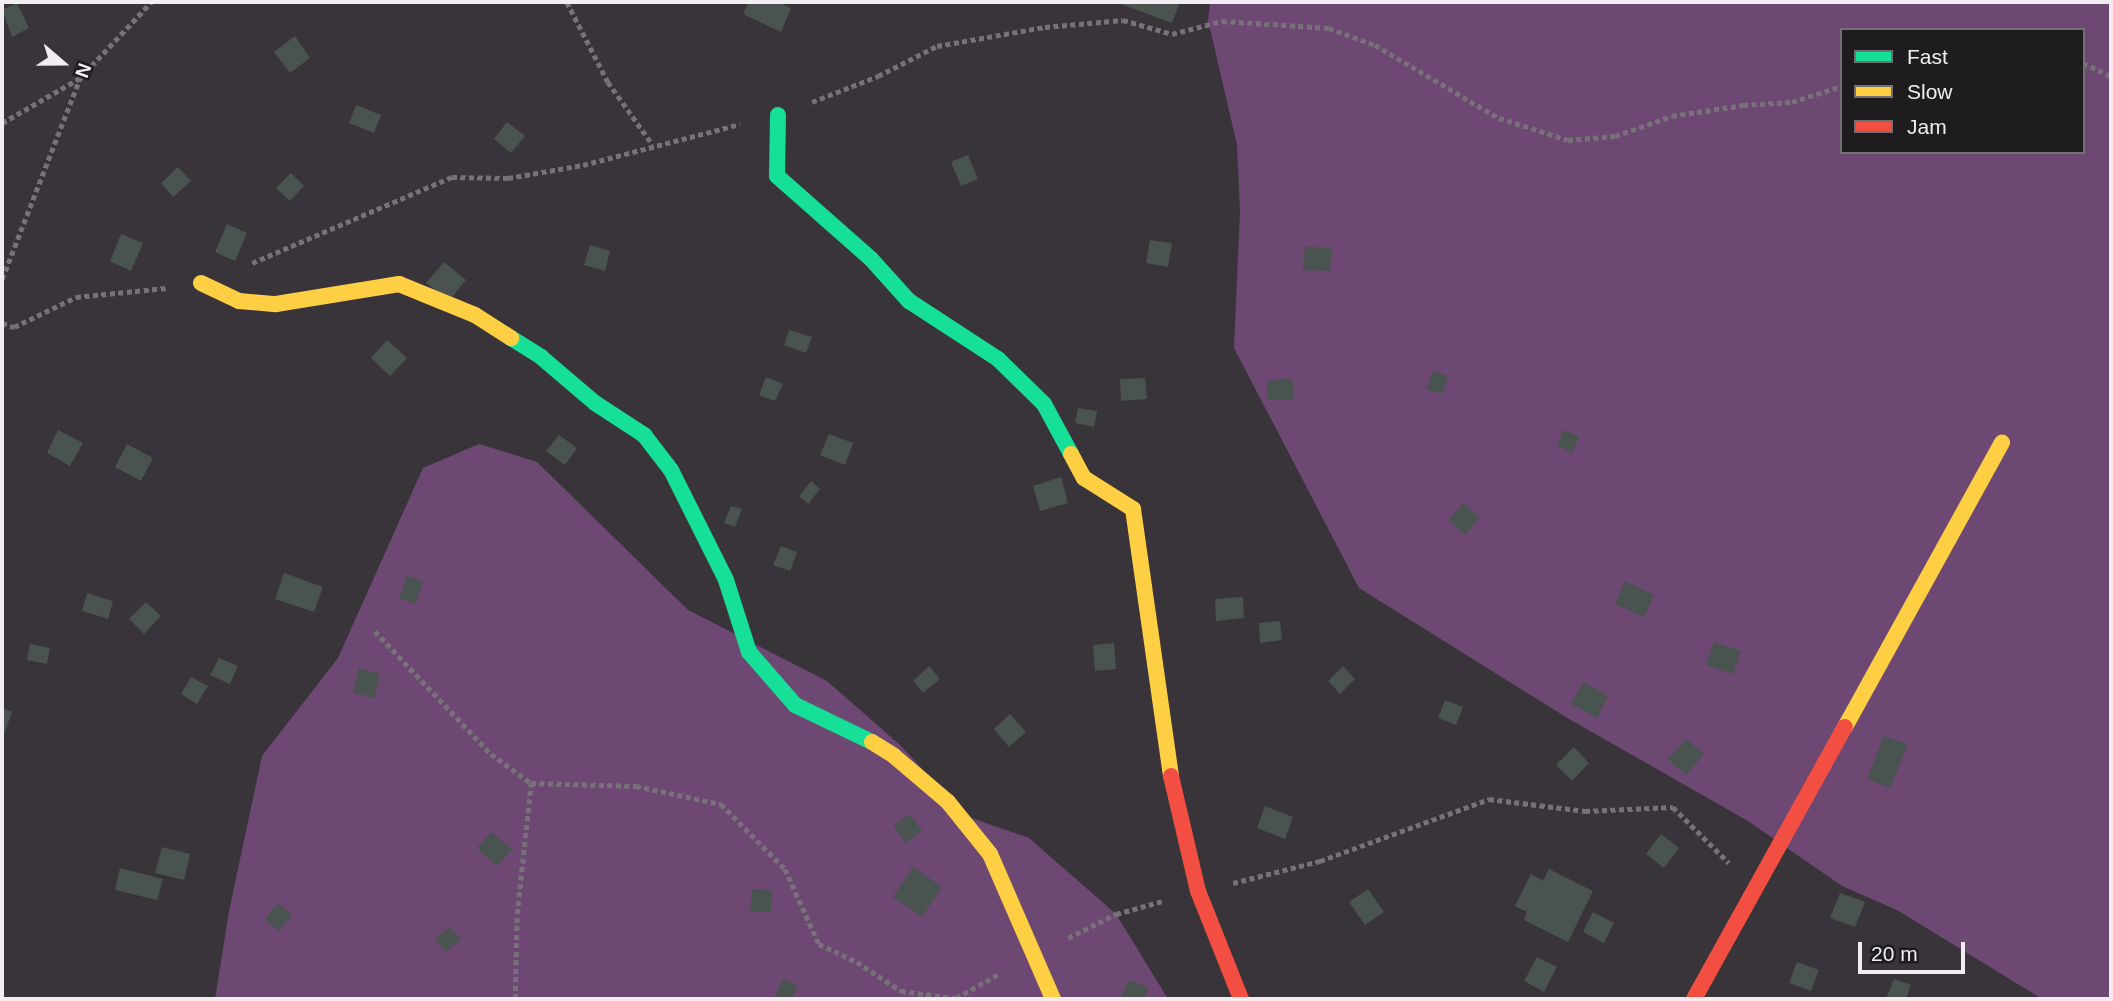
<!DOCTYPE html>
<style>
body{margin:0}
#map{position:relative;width:2113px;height:1001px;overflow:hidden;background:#383439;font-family:Helvetica,sans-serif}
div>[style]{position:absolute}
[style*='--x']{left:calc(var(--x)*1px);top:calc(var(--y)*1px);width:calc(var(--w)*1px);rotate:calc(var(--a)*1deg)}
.green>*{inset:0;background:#6c4873}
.building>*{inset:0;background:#49534f}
.path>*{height:4.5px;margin-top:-2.25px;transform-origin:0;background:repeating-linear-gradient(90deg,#79717a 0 5px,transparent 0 8.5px)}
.fast>*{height:16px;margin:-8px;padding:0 8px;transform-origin:8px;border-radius:8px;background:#16e098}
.slow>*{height:16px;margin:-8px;padding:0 8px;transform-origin:8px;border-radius:8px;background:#ffcf43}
.jam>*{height:16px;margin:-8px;padding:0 8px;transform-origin:8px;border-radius:8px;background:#f24e42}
span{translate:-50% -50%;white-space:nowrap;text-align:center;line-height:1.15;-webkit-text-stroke:6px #1e1c1f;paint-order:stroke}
.frame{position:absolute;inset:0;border:4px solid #f1edf2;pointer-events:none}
.legend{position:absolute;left:1840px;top:28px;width:245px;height:126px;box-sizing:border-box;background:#1e1c1f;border:2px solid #727073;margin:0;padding:9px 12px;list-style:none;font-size:21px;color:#f1edf2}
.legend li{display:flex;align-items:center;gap:14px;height:35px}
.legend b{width:35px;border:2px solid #727073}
.north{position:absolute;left:28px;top:28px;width:70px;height:70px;-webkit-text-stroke:5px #1e1c1f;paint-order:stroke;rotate:110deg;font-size:19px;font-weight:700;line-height:28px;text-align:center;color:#f1edf2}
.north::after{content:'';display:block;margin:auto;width:24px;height:32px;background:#f1edf2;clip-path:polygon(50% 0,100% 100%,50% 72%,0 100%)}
.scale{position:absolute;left:1858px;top:942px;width:107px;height:32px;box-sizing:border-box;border:4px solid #f1edf2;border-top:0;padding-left:9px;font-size:21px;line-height:24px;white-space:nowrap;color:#f1edf2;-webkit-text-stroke:5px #1e1c1f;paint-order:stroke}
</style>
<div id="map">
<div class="green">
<i style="clip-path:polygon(evenodd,1210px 2px,2111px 2px,2111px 999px,2042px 999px,1897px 910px,1842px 886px,1748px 821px,1569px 719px,1359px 588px,1234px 348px,1240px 211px,1237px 145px,1208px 20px,1210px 2px,1842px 30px,2083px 30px,2083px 152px,1842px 152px,1842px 30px)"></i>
<i style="clip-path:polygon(479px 444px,537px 462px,688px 610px,827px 681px,900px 745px,966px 816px,1029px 838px,1116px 914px,1168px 999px,215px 999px,229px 911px,262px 756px,338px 658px,423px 468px)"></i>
</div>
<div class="building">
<i style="clip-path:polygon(749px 2px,778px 2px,791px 8px,781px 32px,743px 14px)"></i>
<i style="clip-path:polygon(1115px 2px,1180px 2px,1172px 23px)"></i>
<i style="clip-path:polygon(17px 3px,29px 28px,12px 37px,2px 10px)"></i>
<i style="clip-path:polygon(295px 36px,310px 58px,290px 73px,274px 52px)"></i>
<i style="clip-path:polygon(356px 105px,381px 115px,374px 133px,349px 123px)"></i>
<i style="clip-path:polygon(507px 122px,525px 136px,511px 153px,494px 139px)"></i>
<i style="clip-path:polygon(968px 155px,978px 179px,961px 186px,951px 162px)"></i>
<i style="clip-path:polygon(178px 167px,191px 181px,173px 197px,161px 183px)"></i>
<i style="clip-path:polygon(291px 173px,304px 186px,290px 201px,276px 188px)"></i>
<i style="clip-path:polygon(227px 224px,247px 233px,235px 261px,215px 252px)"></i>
<i style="clip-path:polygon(121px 234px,143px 243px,131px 271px,110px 261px)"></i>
<i style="clip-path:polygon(1150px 240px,1172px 243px,1168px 267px,1146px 263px)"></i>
<i style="clip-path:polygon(590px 245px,610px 251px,605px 271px,584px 265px)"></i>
<i style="clip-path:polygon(1305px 247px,1332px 248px,1330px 271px,1303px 270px)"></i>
<i style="clip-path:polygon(444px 262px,466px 280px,449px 301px,426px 283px)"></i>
<i style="clip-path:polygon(789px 330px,812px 337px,806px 353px,784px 345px)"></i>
<i style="clip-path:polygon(387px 340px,407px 358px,390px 376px,371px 358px)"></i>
<i style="clip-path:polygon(1433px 371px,1448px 376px,1442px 394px,1426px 389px)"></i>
<i style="clip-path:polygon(766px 377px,783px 384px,775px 401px,759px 395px)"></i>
<i style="clip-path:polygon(1145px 378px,1147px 399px,1121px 401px,1120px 379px)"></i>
<i style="clip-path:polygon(1292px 378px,1294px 399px,1268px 400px,1267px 381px)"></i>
<i style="clip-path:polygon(1078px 408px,1097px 411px,1094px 427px,1075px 423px)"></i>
<i style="clip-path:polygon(58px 430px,83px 443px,70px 466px,47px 453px)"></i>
<i style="clip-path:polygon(1563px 430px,1579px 436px,1573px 452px,1557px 446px)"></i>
<i style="clip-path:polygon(829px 434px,853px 443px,845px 465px,820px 455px)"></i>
<i style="clip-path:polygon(559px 435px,577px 448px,565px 465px,546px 451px)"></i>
<i style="clip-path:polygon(127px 444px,153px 458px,141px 481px,115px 467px)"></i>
<i style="clip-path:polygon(1061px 477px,1068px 503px,1040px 511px,1033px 486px)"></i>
<i style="clip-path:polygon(811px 481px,820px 489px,808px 504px,799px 496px)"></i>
<i style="clip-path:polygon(1463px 503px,1480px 517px,1465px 535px,1449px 520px)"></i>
<i style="clip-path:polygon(731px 506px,742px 509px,735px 527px,724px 523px)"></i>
<i style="clip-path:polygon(781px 546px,797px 552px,790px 571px,773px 565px)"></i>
<i style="clip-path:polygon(284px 573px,323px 587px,314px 612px,275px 599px)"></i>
<i style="clip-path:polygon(407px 576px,423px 581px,415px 604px,399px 598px)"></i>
<i style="clip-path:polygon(1625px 581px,1654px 595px,1644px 617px,1615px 604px)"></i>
<i style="clip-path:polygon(87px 593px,113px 601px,108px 619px,82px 611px)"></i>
<i style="clip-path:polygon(1243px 597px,1244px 618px,1216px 621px,1215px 599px)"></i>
<i style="clip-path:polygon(146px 602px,161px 616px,144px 634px,129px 619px)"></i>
<i style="clip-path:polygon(1280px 621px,1282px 640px,1260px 643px,1259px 623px)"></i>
<i style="clip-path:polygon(1714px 642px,1741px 651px,1733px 674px,1706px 665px)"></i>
<i style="clip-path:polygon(1114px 643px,1116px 669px,1095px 671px,1093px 645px)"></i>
<i style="clip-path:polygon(30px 644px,50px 648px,47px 664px,27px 660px)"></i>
<i style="clip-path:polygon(219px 658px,238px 666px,230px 684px,210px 675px)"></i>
<i style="clip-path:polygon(929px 666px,940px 679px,923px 693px,913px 681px)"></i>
<i style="clip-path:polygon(1343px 666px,1355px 679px,1340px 694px,1328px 681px)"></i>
<i style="clip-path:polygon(359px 668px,380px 674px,374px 698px,353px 692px)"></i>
<i style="clip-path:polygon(191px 677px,208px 686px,197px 704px,181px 694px)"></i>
<i style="clip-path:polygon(1583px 682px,1608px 696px,1597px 718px,1571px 704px)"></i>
<i style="clip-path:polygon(1445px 700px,1463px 707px,1456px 725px,1438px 718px)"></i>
<i style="clip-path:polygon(2px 708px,12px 712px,4px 734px,2px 733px)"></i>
<i style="clip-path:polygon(1010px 714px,1026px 732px,1009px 747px,994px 729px)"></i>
<i style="clip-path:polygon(1884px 736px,1908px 744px,1890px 788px,1867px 779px)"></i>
<i style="clip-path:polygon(1686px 739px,1704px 754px,1686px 775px,1668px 759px)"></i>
<i style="clip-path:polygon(1574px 747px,1589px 763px,1572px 781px,1556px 765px)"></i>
<i style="clip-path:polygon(1265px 806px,1293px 817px,1285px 839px,1257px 828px)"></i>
<i style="clip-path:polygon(910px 814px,922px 831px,906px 843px,893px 826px)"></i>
<i style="clip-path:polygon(491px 832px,512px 849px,497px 866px,477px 848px)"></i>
<i style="clip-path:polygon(1661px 834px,1679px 848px,1664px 868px,1646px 854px)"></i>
<i style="clip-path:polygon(162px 847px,190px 854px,184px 880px,155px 873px)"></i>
<i style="clip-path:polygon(913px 867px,942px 887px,922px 917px,893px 897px)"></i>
<i style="clip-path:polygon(120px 868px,163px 879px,157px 900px,115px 890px)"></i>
<i style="clip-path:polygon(1549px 869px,1593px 891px,1568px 942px,1524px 920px,1527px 912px,1515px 906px,1531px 874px,1543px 881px)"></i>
<i style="clip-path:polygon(752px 889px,772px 890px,771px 912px,750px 911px)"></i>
<i style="clip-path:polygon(1368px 889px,1384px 912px,1365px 925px,1349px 902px)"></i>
<i style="clip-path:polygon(1840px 893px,1865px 902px,1855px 927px,1830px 918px)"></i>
<i style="clip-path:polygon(278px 903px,292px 915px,279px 931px,265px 919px)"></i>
<i style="clip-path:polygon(1593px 912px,1614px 923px,1604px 943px,1583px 932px)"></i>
<i style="clip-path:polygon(449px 927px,461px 939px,446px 952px,435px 939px)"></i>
<i style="clip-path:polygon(1537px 957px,1557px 967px,1544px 992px,1524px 981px)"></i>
<i style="clip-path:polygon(1797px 962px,1819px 970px,1811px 991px,1789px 983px)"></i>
<i style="clip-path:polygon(783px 979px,798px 986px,792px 999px,774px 998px)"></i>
<i style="clip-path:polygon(1894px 979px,1911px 985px,1906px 999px,1886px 999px)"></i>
<i style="clip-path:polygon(1129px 980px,1149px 988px,1144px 999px,1120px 999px)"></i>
</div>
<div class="path">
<i style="--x:567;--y:2;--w:90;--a:62.9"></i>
<i style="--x:608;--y:82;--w:77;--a:54.5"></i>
<i style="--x:2083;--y:63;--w:31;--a:25"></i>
<i style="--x:812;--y:102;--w:71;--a:-21.5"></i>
<i style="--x:878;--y:76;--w:66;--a:-27"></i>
<i style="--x:937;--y:46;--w:110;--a:-10"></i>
<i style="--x:1045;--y:27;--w:78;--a:-5.1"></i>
<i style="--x:1123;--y:20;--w:51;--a:15.9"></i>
<i style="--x:1172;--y:34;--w:52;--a:-14.6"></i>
<i style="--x:1222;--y:21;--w:107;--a:3.7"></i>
<i style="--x:1329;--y:28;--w:49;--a:20.3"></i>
<i style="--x:1375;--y:45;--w:144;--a:30.5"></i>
<i style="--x:1499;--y:118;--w:72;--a:17.7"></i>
<i style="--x:1568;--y:140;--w:47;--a:-4.9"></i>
<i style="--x:1615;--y:136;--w:60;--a:-19.3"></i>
<i style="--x:1672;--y:116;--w:72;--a:-8.8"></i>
<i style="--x:1743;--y:105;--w:49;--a:-3.5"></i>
<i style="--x:1792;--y:102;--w:52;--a:-17.7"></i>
<i style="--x:2;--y:123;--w:90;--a:-30"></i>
<i style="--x:252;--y:263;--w:218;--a:-23.3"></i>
<i style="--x:452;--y:177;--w:56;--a:1"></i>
<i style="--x:508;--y:178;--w:76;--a:-9.8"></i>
<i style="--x:583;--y:165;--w:162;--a:-14.6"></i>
<i style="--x:2;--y:279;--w:216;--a:-68.8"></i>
<i style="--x:80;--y:78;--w:104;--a:-46.9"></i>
<i style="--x:2;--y:323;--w:13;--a:18"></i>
<i style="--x:14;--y:327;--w:69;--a:-25.8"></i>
<i style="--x:76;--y:297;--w:90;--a:-5.7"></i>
<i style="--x:375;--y:631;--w:169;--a:46.7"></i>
<i style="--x:491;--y:754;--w:49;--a:35.9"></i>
<i style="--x:531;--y:783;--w:105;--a:1.6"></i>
<i style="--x:636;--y:786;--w:87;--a:12"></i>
<i style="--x:721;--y:804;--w:91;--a:45.4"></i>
<i style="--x:785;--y:869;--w:82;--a:65.6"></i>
<i style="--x:819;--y:944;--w:42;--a:25.3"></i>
<i style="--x:857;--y:962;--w:53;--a:33.4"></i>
<i style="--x:901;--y:991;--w:55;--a:7.3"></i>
<i style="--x:956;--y:998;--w:51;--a:-29.1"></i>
<i style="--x:1233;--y:883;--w:90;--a:-14.2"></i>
<i style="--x:1320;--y:861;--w:180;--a:-20.1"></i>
<i style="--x:1489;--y:799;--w:97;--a:7.1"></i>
<i style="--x:1585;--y:811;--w:88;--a:-2.6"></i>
<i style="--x:1673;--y:807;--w:79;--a:45"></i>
<i style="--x:1068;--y:938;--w:54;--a:-26.6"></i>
<i style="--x:1116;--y:914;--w:49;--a:-15.5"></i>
<i style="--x:515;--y:999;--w:85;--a:-88.7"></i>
<i style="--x:517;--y:914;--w:132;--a:-83.9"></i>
</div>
<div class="fast">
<i style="--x:778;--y:115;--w:61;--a:90.9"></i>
<i style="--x:777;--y:176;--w:125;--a:41.4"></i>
<i style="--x:871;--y:259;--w:57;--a:47.9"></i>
<i style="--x:909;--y:301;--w:106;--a:33.1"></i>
<i style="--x:998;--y:359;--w:64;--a:44.4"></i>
<i style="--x:1044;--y:404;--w:57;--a:61.6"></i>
<i style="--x:511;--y:338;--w:36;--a:32"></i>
<i style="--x:541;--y:357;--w:71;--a:40.4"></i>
<i style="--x:595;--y:403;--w:59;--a:33.1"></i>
<i style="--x:644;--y:435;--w:44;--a:52.4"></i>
<i style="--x:671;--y:470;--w:123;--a:63.4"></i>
<i style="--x:726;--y:580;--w:76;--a:72.3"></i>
<i style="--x:749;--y:652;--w:70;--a:49"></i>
<i style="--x:795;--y:705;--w:85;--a:25.7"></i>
</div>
<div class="slow">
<i style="--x:201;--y:283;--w:42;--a:25.3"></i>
<i style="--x:239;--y:301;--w:37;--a:5"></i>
<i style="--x:276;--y:304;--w:125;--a:-9.2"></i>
<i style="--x:399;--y:284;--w:82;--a:22.2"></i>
<i style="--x:475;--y:315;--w:43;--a:32.6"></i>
<i style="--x:1071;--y:454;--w:27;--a:62"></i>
<i style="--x:1084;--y:478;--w:58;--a:32.3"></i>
<i style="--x:1133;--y:509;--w:270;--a:81.9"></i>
<i style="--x:1845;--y:727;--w:325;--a:-61.1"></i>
<i style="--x:872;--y:742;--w:26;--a:32"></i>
<i style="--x:894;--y:756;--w:71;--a:40.4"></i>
<i style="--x:948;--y:802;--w:67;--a:51.1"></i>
<i style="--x:990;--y:854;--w:158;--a:66.5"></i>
</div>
<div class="jam">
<i style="--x:1171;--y:776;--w:118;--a:76.8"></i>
<i style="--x:1198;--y:891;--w:116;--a:68.3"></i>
<i style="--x:1694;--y:999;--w:311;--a:-61"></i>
</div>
<div class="frame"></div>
<ul class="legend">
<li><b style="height:9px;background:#16e098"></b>Fast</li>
<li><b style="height:9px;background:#ffcf43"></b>Slow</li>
<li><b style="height:9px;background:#f24e42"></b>Jam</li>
</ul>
<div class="north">N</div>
<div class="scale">20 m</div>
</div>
